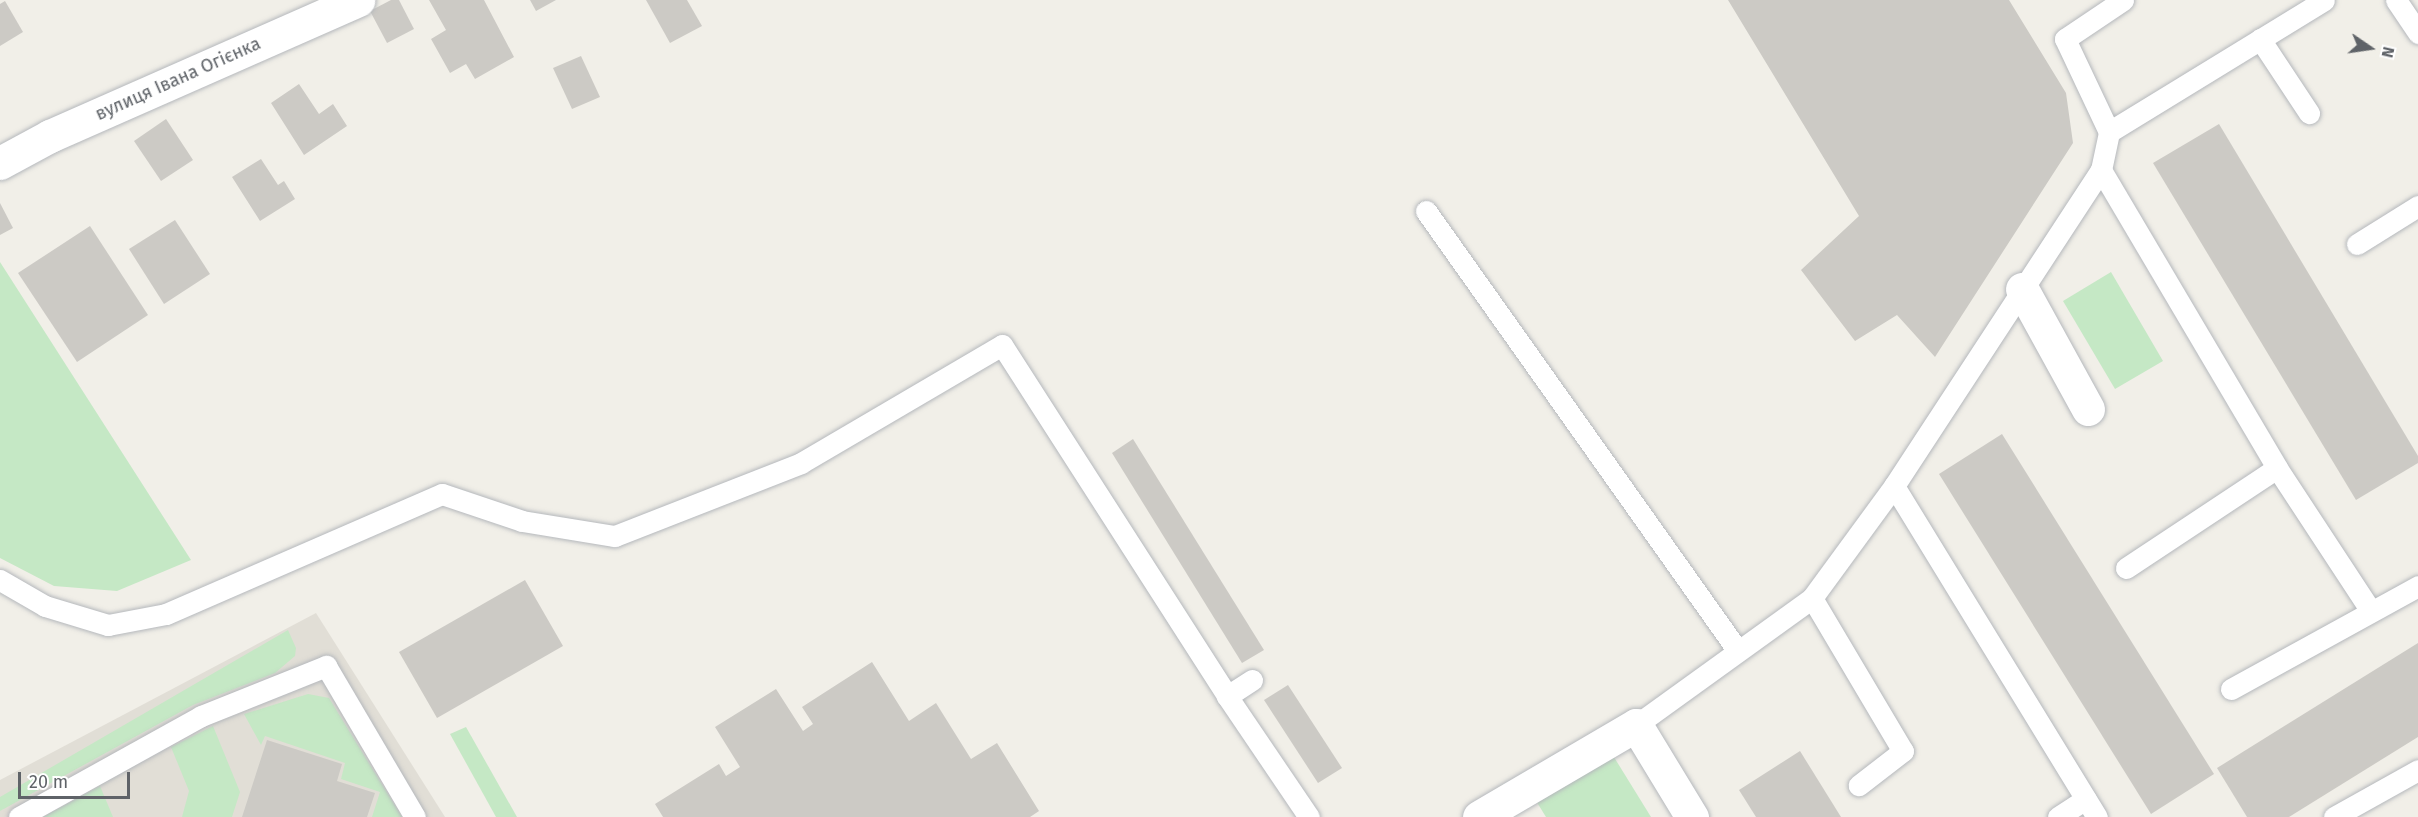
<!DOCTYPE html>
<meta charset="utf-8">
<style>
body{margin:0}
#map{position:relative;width:2418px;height:817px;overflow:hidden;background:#f1efe8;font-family:"Fira Sans",sans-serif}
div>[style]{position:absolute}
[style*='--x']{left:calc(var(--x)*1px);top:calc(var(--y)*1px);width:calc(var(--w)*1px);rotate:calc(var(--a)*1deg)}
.education>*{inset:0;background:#e1ded6}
.green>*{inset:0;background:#c5e8c5}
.building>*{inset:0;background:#cccac5}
.roads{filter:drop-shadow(0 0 2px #b5b8bc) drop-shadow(0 0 2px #b5b8bc)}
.service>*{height:21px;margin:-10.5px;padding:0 10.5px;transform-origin:10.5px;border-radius:10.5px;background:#fff}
.minor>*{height:33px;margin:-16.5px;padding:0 16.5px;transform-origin:16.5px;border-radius:16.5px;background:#fff}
span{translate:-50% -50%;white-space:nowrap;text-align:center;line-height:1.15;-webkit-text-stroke:5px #fff;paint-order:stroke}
.street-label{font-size:18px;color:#5f6368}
.north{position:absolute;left:2340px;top:18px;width:60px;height:60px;-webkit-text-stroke:4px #fff;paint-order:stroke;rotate:103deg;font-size:16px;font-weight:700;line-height:24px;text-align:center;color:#5f6368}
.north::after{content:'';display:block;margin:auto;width:21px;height:27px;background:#5f6368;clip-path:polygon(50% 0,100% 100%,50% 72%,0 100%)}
.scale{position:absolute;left:18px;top:772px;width:112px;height:27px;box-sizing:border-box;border:3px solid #5f6368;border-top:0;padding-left:8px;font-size:18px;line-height:21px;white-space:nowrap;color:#5f6368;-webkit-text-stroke:4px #fff;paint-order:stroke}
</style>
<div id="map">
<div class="education">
<i style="clip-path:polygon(316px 613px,445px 817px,0 817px,0 780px)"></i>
</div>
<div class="green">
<i style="clip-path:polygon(0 262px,191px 560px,117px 591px,54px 586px,0 558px)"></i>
<i style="clip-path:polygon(2111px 272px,2163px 361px,2115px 389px,2063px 301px)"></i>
<i style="clip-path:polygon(288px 630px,296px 648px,295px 656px,275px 673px,193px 705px,0 811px,0 797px)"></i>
<i style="clip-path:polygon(308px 694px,329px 698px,402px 817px,372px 817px,380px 792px,341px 779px,345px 763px,265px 736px,261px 745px,244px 714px)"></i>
<i style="clip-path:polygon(213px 726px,240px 792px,232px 817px,182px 817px,189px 791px,171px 747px)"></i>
<i style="clip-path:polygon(466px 727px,517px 817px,496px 817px,450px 734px)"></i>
<i style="clip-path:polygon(1609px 749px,1651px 817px,1546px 817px,1533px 796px)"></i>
<i style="clip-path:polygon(100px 786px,113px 817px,43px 817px)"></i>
</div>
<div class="building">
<i style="clip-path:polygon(391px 0,399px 0,414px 29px,387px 43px,370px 11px)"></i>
<i style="clip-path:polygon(429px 0,484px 0,514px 57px,475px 79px,466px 64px,450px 73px,431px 39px,446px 30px)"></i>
<i style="clip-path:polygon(530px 0,556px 0,536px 11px)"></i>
<i style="clip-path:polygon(646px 0,687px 0,702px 26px,670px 43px)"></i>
<i style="clip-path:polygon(1728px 0,2009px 0,2066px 93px,2073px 143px,1935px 357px,1897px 315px,1855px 341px,1801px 270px,1859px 216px)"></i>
<i style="clip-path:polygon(5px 1px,23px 32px,0 46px,0 4px)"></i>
<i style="clip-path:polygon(581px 56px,600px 97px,572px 109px,553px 68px)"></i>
<i style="clip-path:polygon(299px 84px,319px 114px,333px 104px,347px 126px,304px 155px,271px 103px)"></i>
<i style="clip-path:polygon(166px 119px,193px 160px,161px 181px,134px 141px)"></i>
<i style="clip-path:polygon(2219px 124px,2418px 456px,2418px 463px,2356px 500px,2153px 163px)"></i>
<i style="clip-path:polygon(261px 159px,278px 185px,284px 181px,295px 199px,260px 221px,232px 177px)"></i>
<i style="clip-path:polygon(0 203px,13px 228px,0 235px)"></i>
<i style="clip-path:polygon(175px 220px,210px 274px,164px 304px,129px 249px)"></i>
<i style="clip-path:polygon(90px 226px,148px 315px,77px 362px,18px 273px)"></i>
<i style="clip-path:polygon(2002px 434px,2214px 774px,2151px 814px,1939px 474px)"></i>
<i style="clip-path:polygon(1133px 439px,1264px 650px,1242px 663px,1112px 453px)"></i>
<i style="clip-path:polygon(525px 580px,563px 646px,437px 718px,399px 652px)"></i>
<i style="clip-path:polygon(2418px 643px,2418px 737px,2289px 817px,2247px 817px,2217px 768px)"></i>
<i style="clip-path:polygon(872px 662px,909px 721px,936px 703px,971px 759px,997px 743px,1039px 811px,1030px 817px,663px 817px,655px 804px,719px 764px,726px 776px,740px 767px,715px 727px,776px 689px,803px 731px,813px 724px,802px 707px)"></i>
<i style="clip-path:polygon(1288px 685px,1342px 768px,1318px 783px,1264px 700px)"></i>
<i style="clip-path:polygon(267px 740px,342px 764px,337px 781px,375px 793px,367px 817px,242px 817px)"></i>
<i style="clip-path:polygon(1800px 751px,1841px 817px,1756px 817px,1739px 790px)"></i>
</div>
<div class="roads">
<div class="service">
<i style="--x:2396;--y:0;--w:40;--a:56"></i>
<i style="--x:2260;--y:39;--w:89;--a:56.5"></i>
<i style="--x:2109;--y:132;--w:252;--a:-31.5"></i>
<i style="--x:2101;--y:170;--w:346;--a:59.4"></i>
<i style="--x:2277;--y:468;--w:171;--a:56.7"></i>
<i style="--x:1426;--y:211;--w:539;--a:54.66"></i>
<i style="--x:2357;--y:244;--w:72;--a:-31.9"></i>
<i style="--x:1894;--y:486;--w:388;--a:58.5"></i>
<i style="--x:2126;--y:568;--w:181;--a:-33.5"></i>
<i style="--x:0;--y:580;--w:52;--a:30"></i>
<i style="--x:45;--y:606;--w:66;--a:16.8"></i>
<i style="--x:108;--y:625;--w:59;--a:-10.7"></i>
<i style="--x:166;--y:614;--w:301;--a:-23.5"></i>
<i style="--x:442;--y:494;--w:84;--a:18.6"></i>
<i style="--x:522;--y:521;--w:94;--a:9.2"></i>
<i style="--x:615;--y:536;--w:200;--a:-21.4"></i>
<i style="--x:801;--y:463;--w:233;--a:-30.4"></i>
<i style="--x:1002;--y:345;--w:417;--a:57.3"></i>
<i style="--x:1812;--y:598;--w:178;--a:59.3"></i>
<i style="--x:1903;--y:751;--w:56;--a:142.3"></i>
<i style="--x:1252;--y:680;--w:30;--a:147"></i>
<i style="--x:1227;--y:696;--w:146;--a:55.9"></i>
<i style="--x:2231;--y:689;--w:213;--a:-28.8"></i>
<i style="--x:1636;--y:725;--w:217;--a:-35.8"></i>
<i style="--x:1812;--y:598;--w:139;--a:-53.8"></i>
<i style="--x:1894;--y:486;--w:378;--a:-56.8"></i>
<i style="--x:2101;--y:170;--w:39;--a:-78"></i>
<i style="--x:2109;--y:132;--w:103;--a:-115.3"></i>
<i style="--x:2065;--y:39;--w:70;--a:-33.9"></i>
<i style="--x:19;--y:817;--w:208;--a:-29"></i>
<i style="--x:201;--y:716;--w:135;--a:-21.8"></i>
<i style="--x:326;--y:666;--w:175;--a:59.5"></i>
<i style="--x:2058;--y:817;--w:33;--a:-33"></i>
<i style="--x:2334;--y:817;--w:96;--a:-29.2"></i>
</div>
<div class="minor">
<i style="--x:0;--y:163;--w:57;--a:-28.4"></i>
<i style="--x:50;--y:136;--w:337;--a:-23.8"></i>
<i style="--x:2022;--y:289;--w:137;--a:61.2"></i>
<i style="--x:1479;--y:817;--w:182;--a:-30.4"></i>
<i style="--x:1636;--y:725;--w:108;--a:58.7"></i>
</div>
</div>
<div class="street-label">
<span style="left:178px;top:79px;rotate:-24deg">вулиця Івана Огієнка</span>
</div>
<div class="north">N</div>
<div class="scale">20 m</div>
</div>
